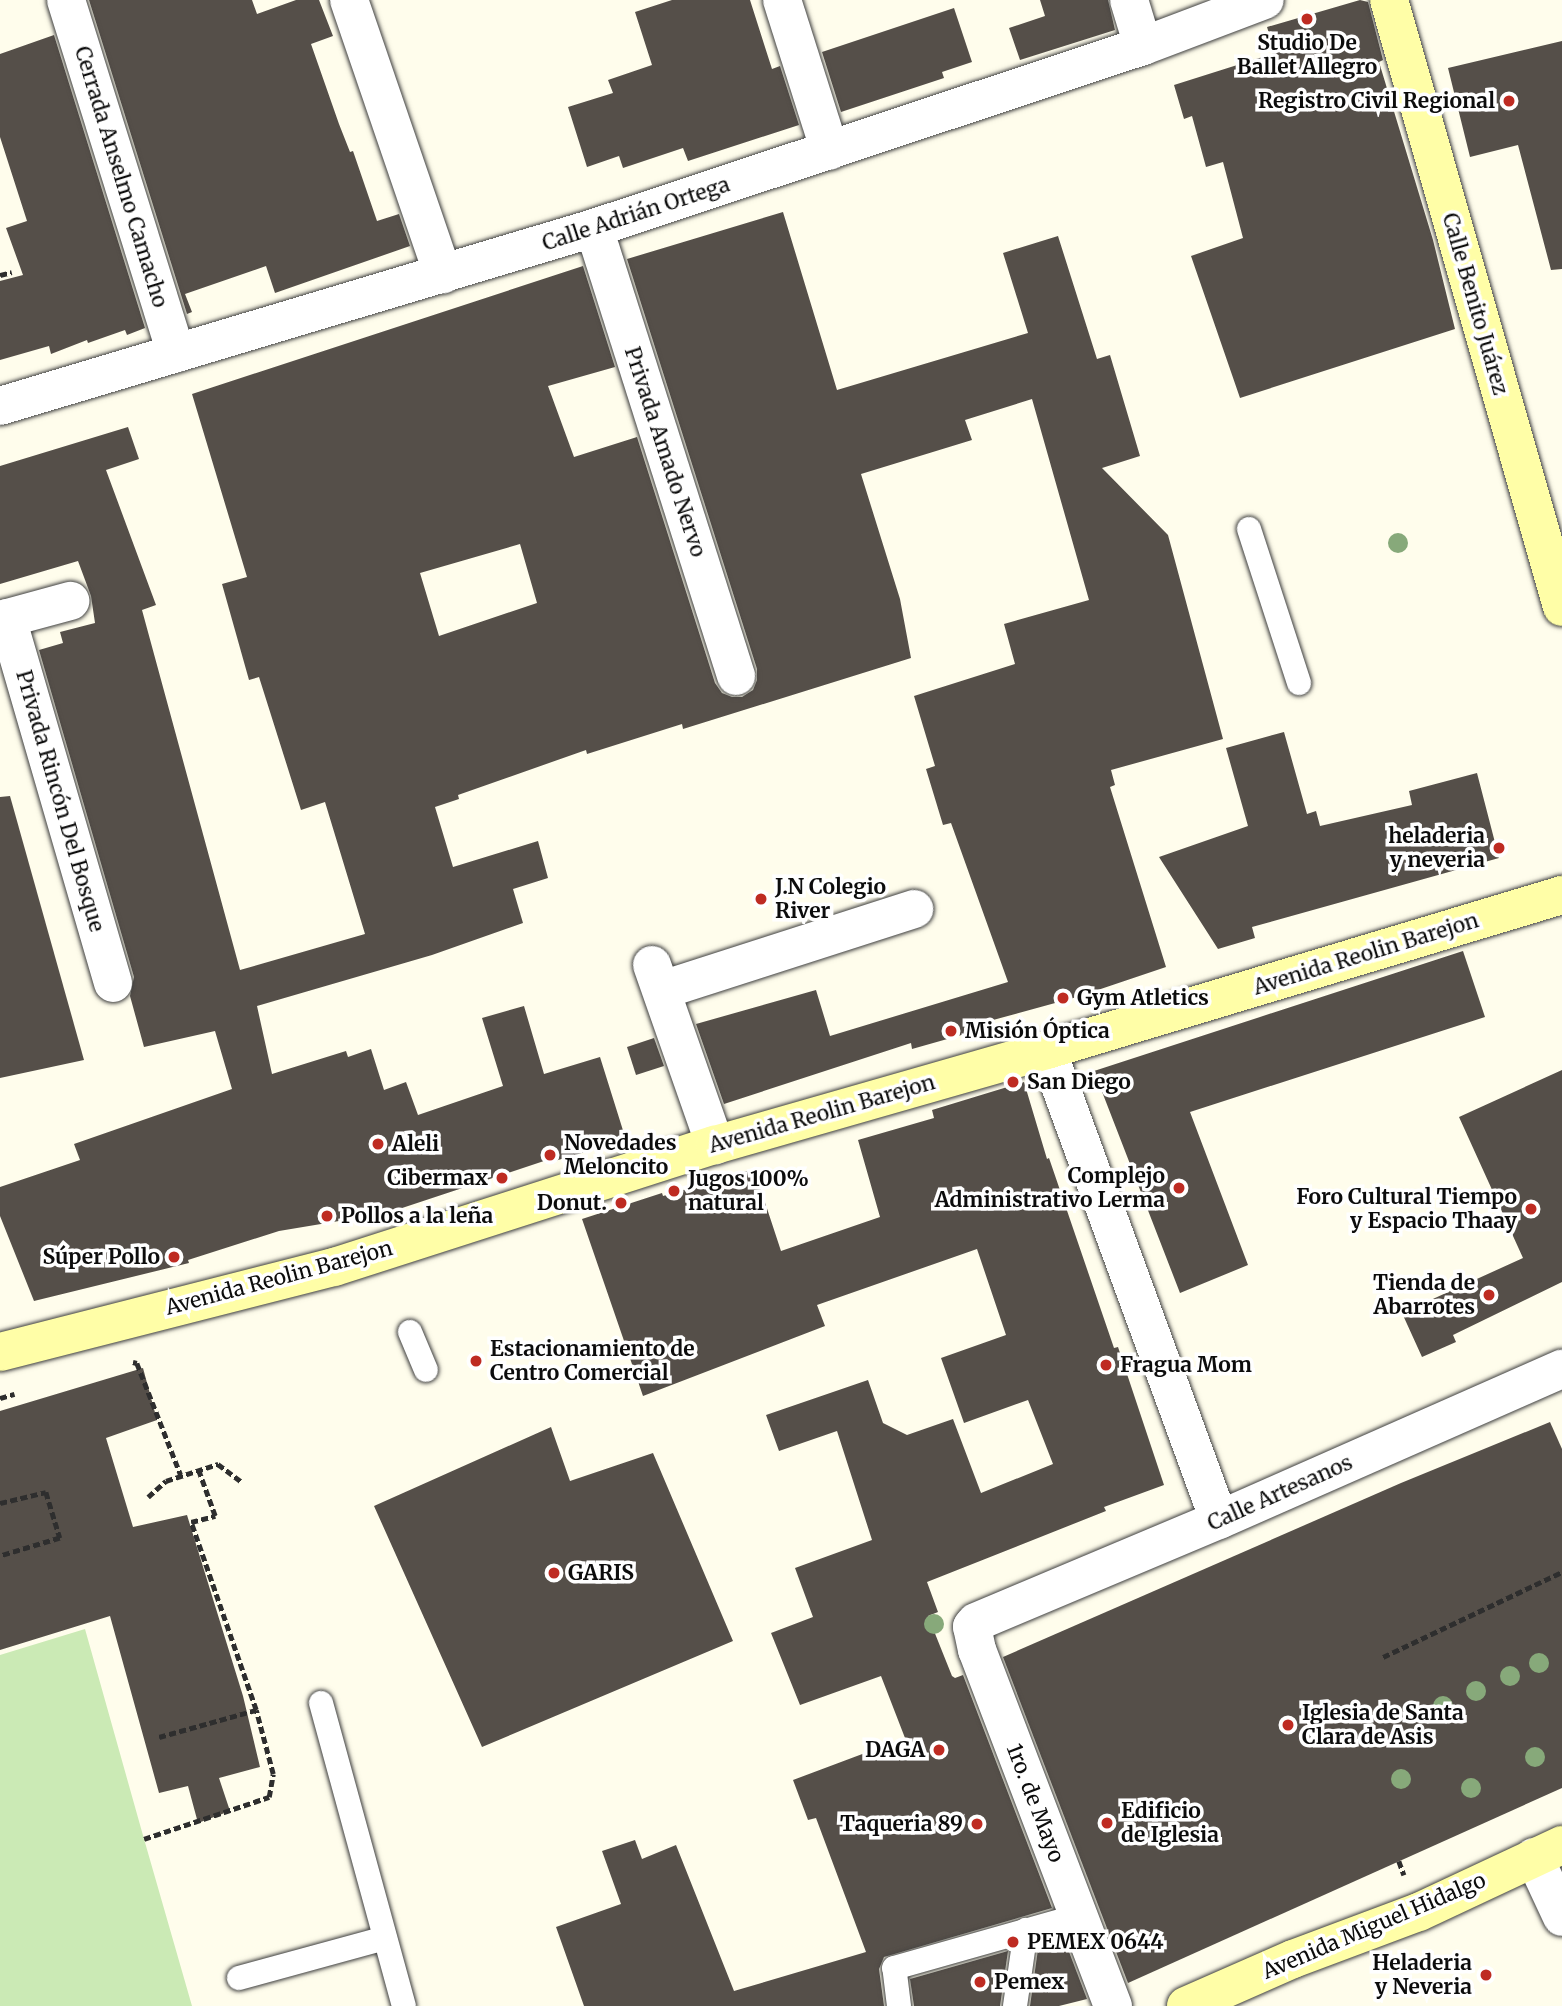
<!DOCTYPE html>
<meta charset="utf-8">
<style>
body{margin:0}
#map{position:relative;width:1562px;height:2006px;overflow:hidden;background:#fffdec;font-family:Merriweather,serif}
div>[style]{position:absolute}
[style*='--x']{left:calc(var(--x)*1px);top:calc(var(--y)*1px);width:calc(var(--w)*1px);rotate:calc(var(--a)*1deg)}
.green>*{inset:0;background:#cbeab5}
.building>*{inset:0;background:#554f49}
.path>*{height:4.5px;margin-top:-2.25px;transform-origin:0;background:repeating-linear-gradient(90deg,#2e2e2e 0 7px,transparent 0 10.5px)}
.roads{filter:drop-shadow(0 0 2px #3f3f3f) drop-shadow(0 0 2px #3f3f3f)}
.lane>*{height:24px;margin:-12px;padding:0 12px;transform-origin:12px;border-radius:12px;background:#fff}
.street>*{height:38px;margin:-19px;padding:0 19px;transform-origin:19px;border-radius:19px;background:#fff}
.secondary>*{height:38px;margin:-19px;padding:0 19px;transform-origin:19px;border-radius:19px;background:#fffea7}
.trees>*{width:20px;height:20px;margin:-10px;border-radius:50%;background:#87a97a}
.dots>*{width:19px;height:19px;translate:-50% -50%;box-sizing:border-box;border:4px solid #fff;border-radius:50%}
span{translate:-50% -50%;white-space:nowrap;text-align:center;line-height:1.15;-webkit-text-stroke:7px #fff;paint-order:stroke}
.poi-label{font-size:21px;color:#0c0c0c;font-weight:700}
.right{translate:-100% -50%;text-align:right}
.left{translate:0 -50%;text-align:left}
.street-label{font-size:21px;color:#0c0c0c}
</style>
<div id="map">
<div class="green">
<i style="clip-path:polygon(85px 1629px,144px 1839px,192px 2006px,0 2006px,0 1655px)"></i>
</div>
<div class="building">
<i style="clip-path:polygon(89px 0,252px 0,257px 14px,296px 0,319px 0,333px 36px,311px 44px,339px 124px,350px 152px,353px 151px,377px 221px,399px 214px,410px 246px,275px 293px,266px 266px,185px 294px,192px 312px,187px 314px)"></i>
<i style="clip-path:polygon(672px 0,750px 0,772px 69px,780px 66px,799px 125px,688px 161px,683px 148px,623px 168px,619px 156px,587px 167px,568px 107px,613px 93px,608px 80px,652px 65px,635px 12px)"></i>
<i style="clip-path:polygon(1040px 0,1108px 0,1115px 30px,1020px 60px,1009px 28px,1045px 16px)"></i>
<i style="clip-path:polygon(1360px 0,1368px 2px,1383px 60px,1379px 62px,1433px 240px,1455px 329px,1240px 398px,1191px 256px,1243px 238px,1223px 162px,1206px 167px,1192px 116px,1184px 119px,1174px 85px,1275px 53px,1267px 27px)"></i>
<i style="clip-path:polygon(954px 8px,972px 62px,942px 72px,944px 78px,841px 112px,822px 52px)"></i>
<i style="clip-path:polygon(54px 35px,145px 328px,127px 335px,125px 330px,88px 343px,87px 340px,51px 354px,49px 346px,0 360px,0 281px,23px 275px,6px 228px,27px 221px,0 137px,0 54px)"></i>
<i style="clip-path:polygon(1562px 41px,1562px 269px,1551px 270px,1518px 145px,1470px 157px,1448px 68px)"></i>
<i style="clip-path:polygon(evenodd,783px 212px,837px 390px,1028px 333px,1003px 253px,1058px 236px,1097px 359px,1110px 355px,1140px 456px,1102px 468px,1168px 535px,1223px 739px,1111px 770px,1115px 785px,1110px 787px,1166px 967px,1077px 997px,964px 1028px,965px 1034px,912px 1049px,911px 1043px,724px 1104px,696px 1024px,816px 990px,830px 1036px,1008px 982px,951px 823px,943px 825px,926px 769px,935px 766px,914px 696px,1015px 664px,1004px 624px,1089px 600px,1032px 399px,965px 420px,972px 440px,861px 474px,900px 599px,911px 658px,683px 729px,682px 724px,587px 754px,586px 750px,458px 795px,459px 799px,435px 807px,453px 867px,538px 841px,548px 878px,513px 889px,523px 923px,432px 955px,257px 1006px,272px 1074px,346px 1051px,348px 1057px,371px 1049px,384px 1090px,406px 1082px,418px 1115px,503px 1086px,482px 1018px,524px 1006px,544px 1074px,600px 1057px,626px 1140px,548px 1163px,547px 1160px,387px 1213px,279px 1231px,188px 1260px,189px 1263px,34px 1301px,0 1216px,0 1187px,80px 1160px,74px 1144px,232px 1089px,215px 1031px,144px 1047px,130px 996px,134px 977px,39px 650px,63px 643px,60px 632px,95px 623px,91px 596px,78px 561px,0 584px,0 466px,128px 427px,139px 459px,106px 470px,156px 605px,142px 610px,240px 970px,365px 934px,325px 802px,301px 810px,259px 677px,249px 680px,222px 584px,247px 577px,192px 394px,583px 266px,615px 367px,548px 386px,574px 457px,637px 437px,715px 683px,722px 693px,732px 697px,742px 697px,753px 690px,757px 680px,757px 669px,627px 259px,783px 212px,520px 544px,537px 603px,439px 636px,420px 573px,520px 544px)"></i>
<i style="clip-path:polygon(1284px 732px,1307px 814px,1316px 811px,1320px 826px,1412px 805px,1409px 791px,1477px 773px,1499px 858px,1252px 927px,1255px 938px,1218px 949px,1159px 857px,1248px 826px,1226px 748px)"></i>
<i style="clip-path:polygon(10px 796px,84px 1060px,0 1078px,0 797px)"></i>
<i style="clip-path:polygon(1463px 951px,1485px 1017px,1190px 1112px,1248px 1265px,1180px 1293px,1094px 1071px)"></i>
<i style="clip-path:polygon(654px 1038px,664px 1066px,636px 1075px,627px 1047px)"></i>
<i style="clip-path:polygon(1562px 1070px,1562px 1282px,1453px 1335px,1456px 1342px,1422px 1357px,1402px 1313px,1523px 1258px,1459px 1117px)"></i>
<i style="clip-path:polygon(1024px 1082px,1047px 1159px,1049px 1158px,1114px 1348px,1118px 1347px,1164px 1485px,1104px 1507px,1106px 1511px,927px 1582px,938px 1612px,928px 1616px,952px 1676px,955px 1678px,963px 1675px,1052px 1908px,884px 1957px,879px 1969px,884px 2006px,584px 2006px,556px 1927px,621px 1904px,602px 1851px,635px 1840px,642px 1859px,676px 1845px,734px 1991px,866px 1952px,816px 1818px,808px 1820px,793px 1780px,905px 1738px,881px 1676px,800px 1705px,771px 1633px,813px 1617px,795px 1568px,872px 1540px,837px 1431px,779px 1451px,766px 1415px,868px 1380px,883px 1423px,907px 1435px,953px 1419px,981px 1493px,1053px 1464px,1028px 1400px,964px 1423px,941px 1358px,1006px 1335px,977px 1249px,817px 1305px,825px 1326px,643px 1396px,582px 1219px,662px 1193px,663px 1196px,754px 1169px,781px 1251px,880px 1217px,858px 1140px,934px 1118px,932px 1110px)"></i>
<i style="clip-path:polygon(143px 1368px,157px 1420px,106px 1438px,133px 1527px,187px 1515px,243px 1696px,260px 1767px,219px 1778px,230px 1811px,198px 1823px,188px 1786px,159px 1793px,110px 1616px,0 1650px,0 1411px)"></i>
<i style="clip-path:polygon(1550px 1422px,1562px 1449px,1562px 1788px,1128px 1983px,1003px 1657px,1401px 1483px)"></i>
<i style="clip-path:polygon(551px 1427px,570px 1481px,653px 1453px,733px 1641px,482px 1747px,374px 1506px)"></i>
<i style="clip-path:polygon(1063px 1936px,1087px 1999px,1059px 2006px,1030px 2006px,1039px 1942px)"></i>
<i style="clip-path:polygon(1008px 1951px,1000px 2006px,914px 2006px,910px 1979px)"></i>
</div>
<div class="path">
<i style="--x:0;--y:275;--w:12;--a:-14"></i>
<i style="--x:133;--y:1362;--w:4;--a:14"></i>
<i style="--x:137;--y:1363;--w:120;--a:68.6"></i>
<i style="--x:0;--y:1398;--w:15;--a:-16"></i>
<i style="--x:148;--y:1497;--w:24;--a:-42"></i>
<i style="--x:166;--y:1481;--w:55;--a:-18.1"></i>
<i style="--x:218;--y:1464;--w:30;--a:37"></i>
<i style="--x:0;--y:1503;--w:47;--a:-13.4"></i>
<i style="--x:46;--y:1492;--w:48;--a:73.1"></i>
<i style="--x:60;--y:1538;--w:63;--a:163.3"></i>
<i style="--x:1383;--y:1657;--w:198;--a:-25.4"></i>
<i style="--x:159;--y:1737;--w:101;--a:-15.6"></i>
<i style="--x:256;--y:1710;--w:199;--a:-109.1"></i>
<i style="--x:191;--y:1522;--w:25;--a:-14"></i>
<i style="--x:215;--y:1516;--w:50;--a:-109.9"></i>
<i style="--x:144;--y:1839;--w:132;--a:-18.6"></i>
<i style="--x:269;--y:1797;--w:23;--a:-80"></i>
<i style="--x:273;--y:1774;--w:66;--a:-104.9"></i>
<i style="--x:1399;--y:1861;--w:15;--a:70"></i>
</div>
<div class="roads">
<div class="lane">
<i style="--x:1249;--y:529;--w:162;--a:72"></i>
<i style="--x:410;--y:1332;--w:41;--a:67.2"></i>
<i style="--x:321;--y:1703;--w:314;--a:74.7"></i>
<i style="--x:239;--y:1978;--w:151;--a:-15.3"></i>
<i style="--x:899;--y:2006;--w:38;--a:-97"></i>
<i style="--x:894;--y:1968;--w:191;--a:-15.8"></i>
<i style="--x:1015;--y:2006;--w:77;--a:-81.8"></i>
</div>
<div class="street">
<i style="--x:66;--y:0;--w:370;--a:72.7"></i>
<i style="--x:349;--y:0;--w:290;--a:71.1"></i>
<i style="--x:782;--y:0;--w:158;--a:72.4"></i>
<i style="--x:1129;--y:0;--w:48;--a:73.1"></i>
<i style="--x:594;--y:228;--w:470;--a:72.4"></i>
<i style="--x:0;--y:406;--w:620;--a:-16.68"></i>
<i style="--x:594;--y:228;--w:578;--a:-18.34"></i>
<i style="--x:1143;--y:46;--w:130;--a:-20.7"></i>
<i style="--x:7;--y:618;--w:380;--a:73.8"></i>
<i style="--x:0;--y:620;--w:73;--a:-15.2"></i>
<i style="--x:652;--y:965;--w:191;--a:70.7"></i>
<i style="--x:662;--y:990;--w:265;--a:-17.8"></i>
<i style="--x:1047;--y:1050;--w:500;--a:69.9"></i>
<i style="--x:1534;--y:1857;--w:66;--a:65"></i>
<i style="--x:1113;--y:2006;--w:381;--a:-110.9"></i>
<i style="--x:977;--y:1650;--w:24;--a:-102"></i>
<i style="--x:972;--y:1627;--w:6;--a:-51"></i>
<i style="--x:976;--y:1622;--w:264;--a:-22.8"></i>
<i style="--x:1219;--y:1520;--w:375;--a:-23.8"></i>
</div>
<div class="secondary">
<i style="--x:1389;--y:0;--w:631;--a:74.09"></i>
<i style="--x:0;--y:1352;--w:345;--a:-14.3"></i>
<i style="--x:334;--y:1267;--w:400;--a:-17.8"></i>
<i style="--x:715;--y:1145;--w:345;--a:-16"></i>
<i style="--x:1047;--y:1050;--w:538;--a:-16.75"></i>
<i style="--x:1186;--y:2006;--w:117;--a:-23.7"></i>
<i style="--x:1293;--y:1959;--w:134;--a:-20.5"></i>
<i style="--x:1419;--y:1912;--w:158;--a:-25.1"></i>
</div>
</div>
<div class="trees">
<i style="left:1398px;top:543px"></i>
<i style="left:934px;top:1624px"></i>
<i style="left:1539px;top:1663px"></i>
<i style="left:1510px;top:1676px"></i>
<i style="left:1476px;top:1691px"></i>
<i style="left:1443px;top:1706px"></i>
<i style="left:1535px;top:1757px"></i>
<i style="left:1401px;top:1779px"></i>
<i style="left:1471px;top:1788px"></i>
</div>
<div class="dots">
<i style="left:1307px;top:19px;background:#be2b22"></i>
<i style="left:1509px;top:101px;background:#be2b22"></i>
<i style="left:1499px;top:848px;background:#be2b22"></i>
<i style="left:761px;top:899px;background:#be2b22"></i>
<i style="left:1063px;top:998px;background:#be2b22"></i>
<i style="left:951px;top:1031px;background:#be2b22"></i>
<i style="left:1013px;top:1082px;background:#be2b22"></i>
<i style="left:378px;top:1144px;background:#be2b22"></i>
<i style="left:550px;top:1155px;background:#be2b22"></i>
<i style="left:502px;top:1178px;background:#be2b22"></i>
<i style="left:1179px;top:1188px;background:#be2b22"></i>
<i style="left:674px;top:1191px;background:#be2b22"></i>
<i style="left:621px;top:1203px;background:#be2b22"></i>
<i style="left:1531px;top:1209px;background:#be2b22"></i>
<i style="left:327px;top:1216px;background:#be2b22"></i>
<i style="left:174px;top:1257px;background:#be2b22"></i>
<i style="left:1489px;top:1295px;background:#be2b22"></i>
<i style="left:476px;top:1361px;background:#be2b22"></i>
<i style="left:1106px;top:1365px;background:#be2b22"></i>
<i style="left:554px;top:1573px;background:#be2b22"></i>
<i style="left:1288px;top:1725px;background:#be2b22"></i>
<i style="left:939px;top:1750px;background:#be2b22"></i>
<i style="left:1107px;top:1823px;background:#be2b22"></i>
<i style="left:977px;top:1824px;background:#be2b22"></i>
<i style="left:1013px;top:1942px;background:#be2b22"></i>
<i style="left:1486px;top:1975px;background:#be2b22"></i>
<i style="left:980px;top:1982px;background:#be2b22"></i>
</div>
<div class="poi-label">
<span style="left:1307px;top:55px">Studio De<br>Ballet Allegro</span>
<span class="right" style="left:1495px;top:101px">Registro Civil Regional</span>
<span class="right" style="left:1485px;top:848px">heladeria<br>y neveria</span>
<span class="left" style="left:775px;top:899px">J.N Colegio<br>River</span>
<span class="left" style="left:1077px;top:998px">Gym Atletics</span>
<span class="left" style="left:965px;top:1031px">Misión Óptica</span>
<span class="left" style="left:1027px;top:1082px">San Diego</span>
<span class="left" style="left:564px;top:1155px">Novedades<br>Meloncito</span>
<span class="left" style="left:392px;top:1144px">Aleli</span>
<span class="right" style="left:1165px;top:1188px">Complejo<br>Administrativo Lerma</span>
<span class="right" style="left:488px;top:1178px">Cibermax</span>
<span class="left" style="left:688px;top:1191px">Jugos 100%<br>natural</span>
<span class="right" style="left:1517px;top:1209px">Foro Cultural Tiempo<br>y Espacio Thaay</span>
<span class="right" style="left:607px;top:1203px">Donut.</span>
<span class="left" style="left:341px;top:1216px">Pollos a la leña</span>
<span class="right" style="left:160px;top:1257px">Súper Pollo</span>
<span class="right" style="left:1475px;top:1295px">Tienda de<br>Abarrotes</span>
<span class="left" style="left:490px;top:1361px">Estacionamiento de<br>Centro Comercial</span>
<span class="left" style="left:1120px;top:1365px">Fragua Mom</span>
<span class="left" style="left:568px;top:1573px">GARIS</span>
<span class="left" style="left:1302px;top:1725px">Iglesia de Santa<br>Clara de Asis</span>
<span class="right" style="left:925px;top:1750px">DAGA</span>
<span class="left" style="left:1121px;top:1823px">Edificio<br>de Iglesia</span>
<span class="right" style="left:963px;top:1824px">Taqueria 89</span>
<span class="left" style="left:1027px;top:1942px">PEMEX 0644</span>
<span class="right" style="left:1472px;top:1975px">Heladeria<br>y Neveria</span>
<span class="left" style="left:994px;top:1982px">Pemex</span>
</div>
<div class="street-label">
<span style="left:121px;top:177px;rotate:73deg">Cerrada Anselmo Camacho</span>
<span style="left:636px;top:214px;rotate:-18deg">Calle Adrián Ortega</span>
<span style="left:1475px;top:304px;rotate:74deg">Calle Benito Juárez</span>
<span style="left:665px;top:452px;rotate:72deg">Privada Amado Nervo</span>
<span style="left:60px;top:801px;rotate:74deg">Privada Rincón Del Bosque</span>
<span style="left:1366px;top:954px;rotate:-17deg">Avenida Reolin Barejon</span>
<span style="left:822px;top:1114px;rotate:-16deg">Avenida Reolin Barejon</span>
<span style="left:279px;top:1278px;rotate:-15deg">Avenida Reolin Barejon</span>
<span style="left:1280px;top:1493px;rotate:-24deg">Calle Artesanos</span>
<span style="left:1035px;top:1803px;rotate:69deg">1ro. de Mayo</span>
<span style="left:1374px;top:1926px;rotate:-23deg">Avenida Miguel Hidalgo</span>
</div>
</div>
